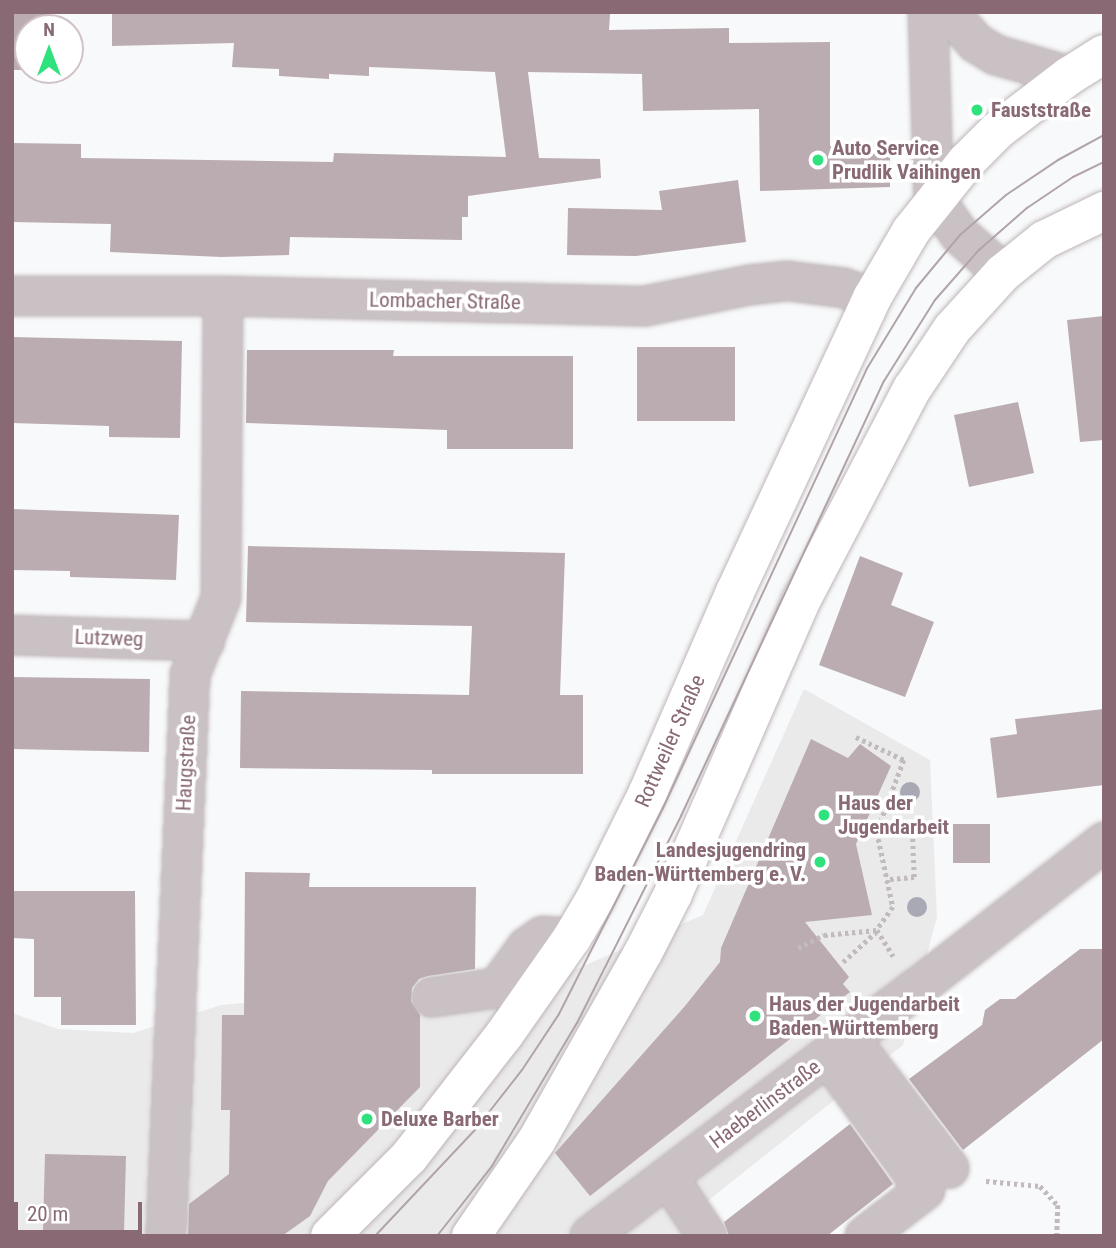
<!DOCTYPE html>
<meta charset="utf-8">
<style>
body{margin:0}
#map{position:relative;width:1116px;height:1248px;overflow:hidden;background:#f8f9fa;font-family:"Roboto Condensed",sans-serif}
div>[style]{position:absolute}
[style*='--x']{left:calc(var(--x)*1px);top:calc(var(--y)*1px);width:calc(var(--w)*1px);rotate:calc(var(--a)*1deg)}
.built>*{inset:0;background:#ebeaeb}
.building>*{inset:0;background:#baacb1}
.path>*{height:4.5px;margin-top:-2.25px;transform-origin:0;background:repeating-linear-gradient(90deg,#c2bbbe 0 3.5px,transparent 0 7px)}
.roads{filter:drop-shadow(0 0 2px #beb5b8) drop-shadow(0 0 2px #beb5b8)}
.minor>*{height:38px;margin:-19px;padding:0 19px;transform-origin:19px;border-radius:19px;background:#cac1c4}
.major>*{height:38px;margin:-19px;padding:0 19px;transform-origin:19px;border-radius:19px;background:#fff}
.tram>*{height:2px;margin:-1px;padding:0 1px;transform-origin:1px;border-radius:1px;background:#b1a4a9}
.trees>*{width:20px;height:20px;margin:-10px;border-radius:50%;background:#a9a9b6}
.dots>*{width:19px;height:19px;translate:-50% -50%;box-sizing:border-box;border:4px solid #fff;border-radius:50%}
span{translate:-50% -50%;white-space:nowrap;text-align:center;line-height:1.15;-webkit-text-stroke:7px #fff;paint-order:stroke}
.poi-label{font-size:21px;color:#886974;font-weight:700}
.left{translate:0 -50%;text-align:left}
.right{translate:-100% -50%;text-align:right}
.street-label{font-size:21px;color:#886974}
.frame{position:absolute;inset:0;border:14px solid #886974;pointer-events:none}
.north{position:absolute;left:14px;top:14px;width:70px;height:70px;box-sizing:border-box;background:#fff;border:2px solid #cfc3c7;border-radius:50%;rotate:0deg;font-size:19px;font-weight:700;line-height:28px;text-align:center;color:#886974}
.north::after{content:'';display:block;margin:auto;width:24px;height:32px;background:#2fe27d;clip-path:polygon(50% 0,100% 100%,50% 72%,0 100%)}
.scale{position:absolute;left:14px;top:1202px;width:128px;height:32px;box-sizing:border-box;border:4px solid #886974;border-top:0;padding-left:9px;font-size:21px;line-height:24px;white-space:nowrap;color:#886974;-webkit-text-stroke:5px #fff;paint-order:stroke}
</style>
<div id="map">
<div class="built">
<i style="clip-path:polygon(804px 689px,930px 760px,937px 917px,903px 1045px,694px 1212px,712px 1236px,12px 1236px,12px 1013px,58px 1029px,133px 1033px,221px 1005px,347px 993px,522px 992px,703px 915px)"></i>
</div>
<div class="building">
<i style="clip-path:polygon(12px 12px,47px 12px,47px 28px,28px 28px,28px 70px,12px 70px)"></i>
<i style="clip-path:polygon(112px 12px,610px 14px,609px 30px,729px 28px,729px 43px,830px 42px,830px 146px,890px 145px,890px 187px,760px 191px,759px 109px,643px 111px,642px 74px,528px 72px,539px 158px,600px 159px,601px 178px,468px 196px,468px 217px,462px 217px,462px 240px,290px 237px,289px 255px,221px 257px,110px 252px,111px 224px,12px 222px,12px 143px,81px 144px,81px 158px,333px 162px,334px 153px,506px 157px,495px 72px,369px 67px,369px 76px,329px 74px,329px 79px,279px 76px,279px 69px,232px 67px,234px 43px,112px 46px)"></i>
<i style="clip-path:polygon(738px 180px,746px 242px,636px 256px,567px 255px,568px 208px,662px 210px,659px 191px)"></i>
<i style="clip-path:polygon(1104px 316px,1104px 440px,1080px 442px,1067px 320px)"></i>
<i style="clip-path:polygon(12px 337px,182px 341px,180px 438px,109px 437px,109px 426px,12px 423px)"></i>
<i style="clip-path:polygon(637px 347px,735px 347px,735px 421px,637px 421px)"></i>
<i style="clip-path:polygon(247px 350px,394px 350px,393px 356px,573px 356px,573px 449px,447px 449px,447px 430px,246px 423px)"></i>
<i style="clip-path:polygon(1018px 402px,1034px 473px,969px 487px,954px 415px)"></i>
<i style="clip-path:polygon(12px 509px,179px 515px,176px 580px,70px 577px,70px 571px,12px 570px)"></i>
<i style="clip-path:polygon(248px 546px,565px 553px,560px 695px,583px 695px,583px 774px,432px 774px,432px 770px,240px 768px,241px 691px,469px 695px,472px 626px,246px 622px)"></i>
<i style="clip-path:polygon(860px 556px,903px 573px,891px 605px,934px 622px,905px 697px,819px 665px)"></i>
<i style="clip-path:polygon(12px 677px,150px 679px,149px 752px,12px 749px)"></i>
<i style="clip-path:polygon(1104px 709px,1104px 785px,997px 798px,990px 738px,1017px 734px,1015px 719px)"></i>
<i style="clip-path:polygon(811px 739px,848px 758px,860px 744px,891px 766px,856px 844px,872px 915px,805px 922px,849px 977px,843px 984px,850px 992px,590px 1196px,555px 1153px,685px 1006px,720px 962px,721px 948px)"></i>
<i style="clip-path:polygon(953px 824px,990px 824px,990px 863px,953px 863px)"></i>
<i style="clip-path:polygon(245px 872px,310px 873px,309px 887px,476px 887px,475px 969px,428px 976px,419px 979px,412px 988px,411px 1001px,420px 1015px,420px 1087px,328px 1181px,310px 1216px,282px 1236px,188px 1236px,189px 1204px,229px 1174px,230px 1110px,221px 1110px,222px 1015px,244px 1015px)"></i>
<i style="clip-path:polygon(12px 891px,135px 891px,136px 1025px,61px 1025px,61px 997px,34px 997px,34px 939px,12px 938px)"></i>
<i style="clip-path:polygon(1080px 949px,1104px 949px,1104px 1039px,963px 1150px,909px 1079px,982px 1025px,985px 1010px,1000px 999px,1015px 999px)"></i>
<i style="clip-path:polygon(850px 1124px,893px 1184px,827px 1236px,729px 1236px,724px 1222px)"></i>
<i style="clip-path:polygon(45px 1154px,126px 1156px,124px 1232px,43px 1230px)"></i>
</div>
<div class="path">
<i style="--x:856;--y:737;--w:53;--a:25.6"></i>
<i style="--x:904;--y:760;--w:77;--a:110.6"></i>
<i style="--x:877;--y:832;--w:77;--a:78"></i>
<i style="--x:893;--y:907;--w:28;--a:125"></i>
<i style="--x:877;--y:930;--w:31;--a:58"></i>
<i style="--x:890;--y:879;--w:24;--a:-5"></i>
<i style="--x:914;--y:877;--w:48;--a:-92.4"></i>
<i style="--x:798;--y:948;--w:29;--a:-27"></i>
<i style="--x:824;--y:935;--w:53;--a:-5.4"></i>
<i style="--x:843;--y:962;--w:45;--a:-42.3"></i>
<i style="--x:986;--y:1181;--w:54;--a:5.3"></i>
<i style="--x:1040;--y:1186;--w:26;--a:47"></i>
<i style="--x:1058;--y:1205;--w:31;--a:92"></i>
</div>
<div class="roads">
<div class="minor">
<i style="--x:928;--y:12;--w:186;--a:88.2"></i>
<i style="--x:934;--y:198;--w:45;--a:54.9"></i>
<i style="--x:960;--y:235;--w:57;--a:41.5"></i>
<i style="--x:949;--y:12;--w:41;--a:48.9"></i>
<i style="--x:976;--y:43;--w:23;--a:31"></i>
<i style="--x:996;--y:55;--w:76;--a:16"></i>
<i style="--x:12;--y:296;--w:211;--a:0"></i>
<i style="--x:223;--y:296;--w:422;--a:1.4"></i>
<i style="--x:645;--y:306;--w:106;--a:-11.4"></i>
<i style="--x:749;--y:285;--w:39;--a:-6"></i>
<i style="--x:788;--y:281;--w:56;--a:7.1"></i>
<i style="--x:844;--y:288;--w:30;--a:20"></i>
<i style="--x:12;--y:635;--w:193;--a:1.8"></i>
<i style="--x:432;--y:997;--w:66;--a:-7.9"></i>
<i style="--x:497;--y:988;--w:51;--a:-53.8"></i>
<i style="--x:527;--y:947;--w:19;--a:-35"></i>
<i style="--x:543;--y:936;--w:29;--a:4"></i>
<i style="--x:850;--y:1039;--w:163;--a:52.5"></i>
<i style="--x:828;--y:1056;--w:165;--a:54.1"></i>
<i style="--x:925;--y:1190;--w:76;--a:142.5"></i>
<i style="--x:668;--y:1177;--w:71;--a:56.5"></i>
<i style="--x:166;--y:1236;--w:562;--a:-87.55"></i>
<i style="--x:190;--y:675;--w:83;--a:-68.1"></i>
<i style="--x:221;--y:598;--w:302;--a:-89.6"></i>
<i style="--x:590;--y:1236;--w:409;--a:-37.2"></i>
<i style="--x:916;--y:989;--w:239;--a:-38"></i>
</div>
<div class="major">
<i style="--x:330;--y:1236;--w:112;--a:-45"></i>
<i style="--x:409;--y:1157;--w:155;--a:-52.1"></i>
<i style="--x:504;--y:1035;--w:118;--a:-55"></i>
<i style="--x:572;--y:938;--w:45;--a:-59.5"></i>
<i style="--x:595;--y:899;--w:119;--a:-63.6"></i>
<i style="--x:648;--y:792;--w:218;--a:-66.5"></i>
<i style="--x:735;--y:592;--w:324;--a:-65"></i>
<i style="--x:872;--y:298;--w:78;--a:-59.8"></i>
<i style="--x:911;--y:231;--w:88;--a:-51.4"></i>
<i style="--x:966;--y:162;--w:45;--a:-45"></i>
<i style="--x:998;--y:130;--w:89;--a:-37.3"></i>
<i style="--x:1069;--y:76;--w:41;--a:-32.2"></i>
<i style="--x:471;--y:1236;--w:116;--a:-55.5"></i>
<i style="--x:537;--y:1140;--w:215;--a:-60.5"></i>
<i style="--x:643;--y:953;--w:66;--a:-63"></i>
<i style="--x:673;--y:894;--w:322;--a:-66.4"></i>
<i style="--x:802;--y:599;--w:237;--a:-62.4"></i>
<i style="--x:912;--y:389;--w:72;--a:-56.3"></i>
<i style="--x:952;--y:329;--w:76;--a:-47.7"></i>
<i style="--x:1003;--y:273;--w:53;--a:-38.8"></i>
<i style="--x:1044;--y:240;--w:67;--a:-25.8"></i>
</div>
</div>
<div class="tram">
<i style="--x:375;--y:1236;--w:146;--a:-46.7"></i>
<i style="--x:475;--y:1130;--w:76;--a:-51.9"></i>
<i style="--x:522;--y:1070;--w:67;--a:-56.5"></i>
<i style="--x:559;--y:1014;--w:231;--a:-63.2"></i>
<i style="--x:663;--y:808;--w:483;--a:-65.1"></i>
<i style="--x:866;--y:370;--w:96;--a:-58.6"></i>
<i style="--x:916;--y:288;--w:69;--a:-50.3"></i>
<i style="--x:960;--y:235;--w:61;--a:-41"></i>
<i style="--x:1006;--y:195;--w:63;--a:-33.9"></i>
<i style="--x:1058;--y:160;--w:52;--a:-28.5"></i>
<i style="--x:437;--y:1236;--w:89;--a:-51.8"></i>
<i style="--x:492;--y:1166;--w:166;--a:-59.3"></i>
<i style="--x:577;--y:1023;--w:232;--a:-63.3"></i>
<i style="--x:681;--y:816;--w:480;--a:-65"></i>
<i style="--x:884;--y:381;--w:96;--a:-57.8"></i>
<i style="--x:935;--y:300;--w:67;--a:-48.7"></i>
<i style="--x:979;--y:250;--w:64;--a:-41.2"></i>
<i style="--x:1027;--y:208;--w:55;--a:-34"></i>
<i style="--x:1073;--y:177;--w:34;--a:-26"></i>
</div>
<div class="trees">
<i style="left:910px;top:792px"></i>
<i style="left:917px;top:907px"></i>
</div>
<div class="dots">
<i style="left:977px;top:110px;background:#2fe27d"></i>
<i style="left:818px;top:160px;background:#2fe27d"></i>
<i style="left:824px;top:815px;background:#2fe27d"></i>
<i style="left:820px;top:862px;background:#2fe27d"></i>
<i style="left:755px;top:1016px;background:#2fe27d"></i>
<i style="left:367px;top:1119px;background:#2fe27d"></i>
</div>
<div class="poi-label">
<span class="left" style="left:991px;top:110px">Fauststraße</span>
<span class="left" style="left:832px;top:160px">Auto Service<br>Prudlik Vaihingen</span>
<span class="left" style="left:838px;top:815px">Haus der<br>Jugendarbeit</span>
<span class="right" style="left:806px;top:862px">Landesjugendring<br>Baden-Württemberg e. V.</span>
<span class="left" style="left:769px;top:1016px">Haus der Jugendarbeit<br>Baden-Württemberg</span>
<span class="left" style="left:381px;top:1119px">Deluxe Barber</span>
</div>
<div class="street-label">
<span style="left:445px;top:301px;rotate:1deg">Lombacher Straße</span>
<span style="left:109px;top:638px;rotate:2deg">Lutzweg</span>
<span style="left:670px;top:741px;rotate:-66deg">Rottweiler Straße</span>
<span style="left:186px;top:763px;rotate:-87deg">Haugstraße</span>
<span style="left:765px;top:1104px;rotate:-37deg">Haeberlinstraße</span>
</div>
<div class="frame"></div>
<div class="north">N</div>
<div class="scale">20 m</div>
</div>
